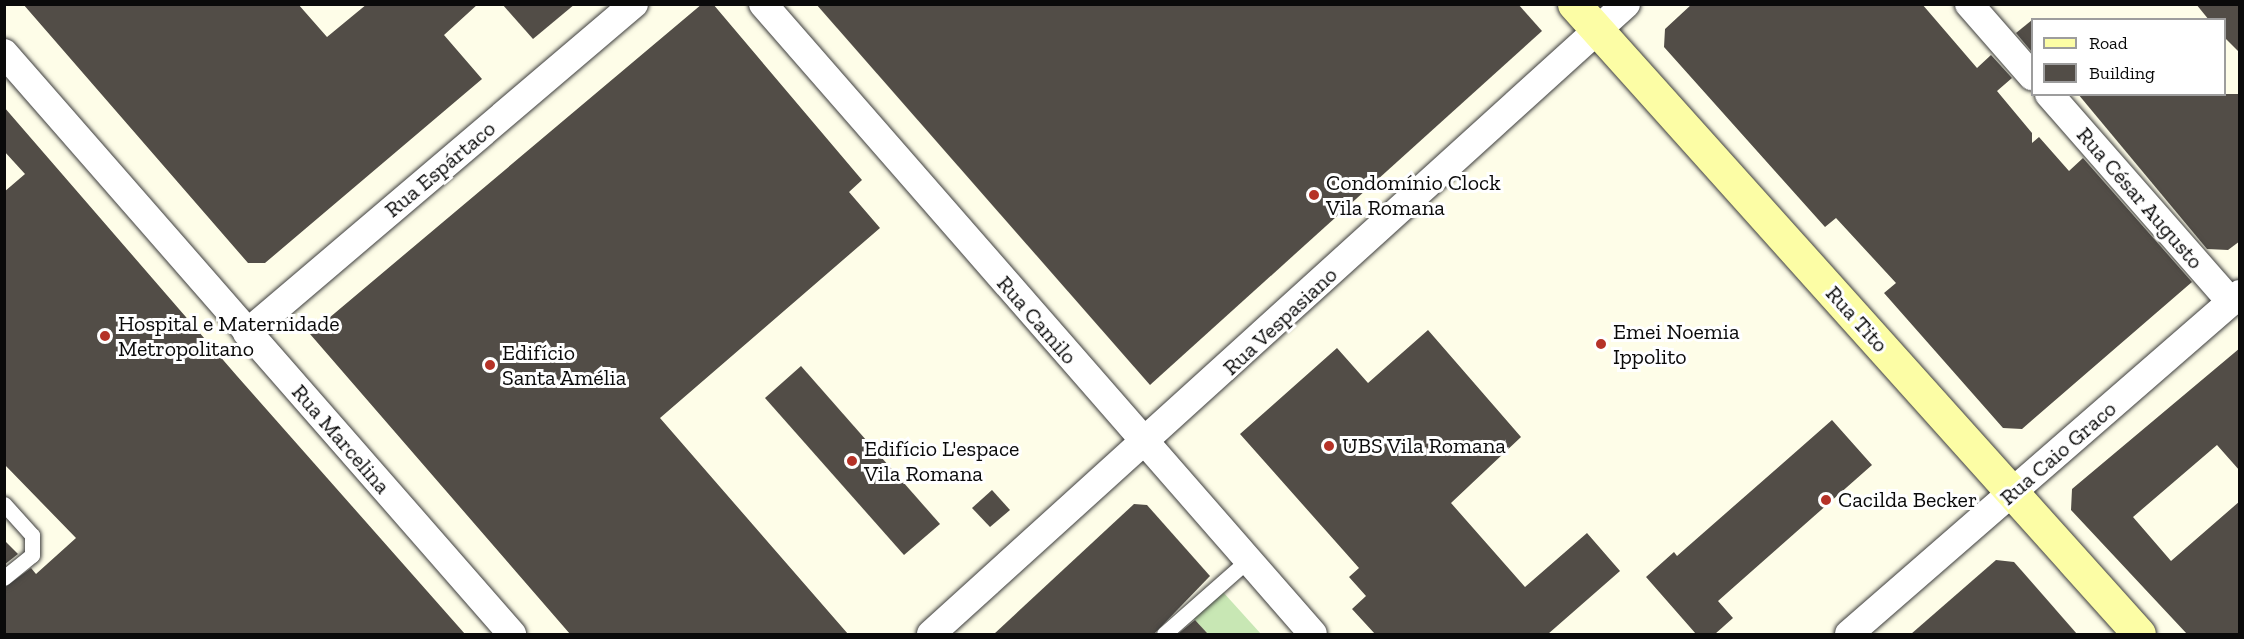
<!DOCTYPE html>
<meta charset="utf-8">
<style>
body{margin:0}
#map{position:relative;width:2244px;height:639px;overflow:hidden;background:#fefde8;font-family:"Zilla Slab",serif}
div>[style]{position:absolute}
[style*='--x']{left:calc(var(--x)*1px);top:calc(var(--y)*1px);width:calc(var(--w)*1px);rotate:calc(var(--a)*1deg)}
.green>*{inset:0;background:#c8e7b4}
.building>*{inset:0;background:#524d47}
.roads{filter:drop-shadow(0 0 2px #3d3d3d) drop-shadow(0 0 2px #3d3d3d)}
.service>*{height:15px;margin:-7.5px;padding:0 7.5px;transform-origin:7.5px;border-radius:7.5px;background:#fff}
.minor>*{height:28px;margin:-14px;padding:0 14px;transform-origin:14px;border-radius:14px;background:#fff}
.secondary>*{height:33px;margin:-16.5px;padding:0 16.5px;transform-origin:16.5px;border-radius:16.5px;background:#fcfda5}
.dots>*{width:16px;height:16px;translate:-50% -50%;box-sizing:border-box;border:3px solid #fff;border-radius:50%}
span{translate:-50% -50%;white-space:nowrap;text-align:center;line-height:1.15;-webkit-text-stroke:6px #fff;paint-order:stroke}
.street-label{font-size:22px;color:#0a0a0a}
.poi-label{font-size:22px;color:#0a0a0a}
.left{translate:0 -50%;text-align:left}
.frame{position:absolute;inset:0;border:6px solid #0a0a0a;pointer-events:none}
.legend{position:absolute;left:2031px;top:18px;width:195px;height:78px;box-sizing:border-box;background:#fff;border:2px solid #9d9d9d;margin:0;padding:8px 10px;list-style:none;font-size:18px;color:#0a0a0a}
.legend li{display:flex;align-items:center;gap:12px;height:30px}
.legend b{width:30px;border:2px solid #9d9d9d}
</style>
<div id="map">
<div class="green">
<i style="clip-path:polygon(1223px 592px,1261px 634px,1208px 634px,1193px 618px)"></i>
</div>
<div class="building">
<i style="clip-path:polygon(23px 4px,298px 4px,327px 37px,367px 4px,478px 4px,444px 35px,482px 79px,265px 263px,248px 263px)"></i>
<i style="clip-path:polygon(502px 4px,575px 4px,533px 39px)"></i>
<i style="clip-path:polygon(702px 4px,713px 4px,862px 180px,849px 192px,880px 228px,660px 418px,848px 634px,570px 634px,310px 334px)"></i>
<i style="clip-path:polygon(816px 4px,1518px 4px,1542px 31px,1150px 385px)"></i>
<i style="clip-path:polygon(1692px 4px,1922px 4px,1977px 68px,1991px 55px,2012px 78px,1997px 91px,2032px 133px,2032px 143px,2039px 137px,2069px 171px,2083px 158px,2192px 282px,2022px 429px,2003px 428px,1884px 293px,1896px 283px,1836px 218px,1825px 227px,1664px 47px,1665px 29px)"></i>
<i style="clip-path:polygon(2196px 4px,2240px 4px,2240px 53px,2224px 37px,2224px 20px,2209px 20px)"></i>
<i style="clip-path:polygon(2032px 20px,2032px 52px,2016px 33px)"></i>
<i style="clip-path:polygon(2078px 94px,2240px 94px,2240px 241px,2228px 250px,2207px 249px)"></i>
<i style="clip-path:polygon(4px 107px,237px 376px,465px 634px,4px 634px,4px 588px,31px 568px,36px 574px,76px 538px,4px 464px,4px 192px,25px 174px,4px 151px)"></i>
<i style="clip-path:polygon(1428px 330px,1521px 437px,1451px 503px,1525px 587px,1587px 533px,1620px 571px,1548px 634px,1375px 634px,1352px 609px,1366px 596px,1349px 577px,1359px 568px,1240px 434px,1337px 348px,1368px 383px)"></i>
<i style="clip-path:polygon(2240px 348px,2240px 471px,2217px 445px,2133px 517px,2171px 561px,2240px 501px,2240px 634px,2187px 634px,2071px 510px,2072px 489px)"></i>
<i style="clip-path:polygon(801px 366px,940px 524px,904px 555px,765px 398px)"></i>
<i style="clip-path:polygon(1832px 420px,1872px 465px,1718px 601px,1733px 618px,1715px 634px,1696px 634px,1646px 577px,1674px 552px,1677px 556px)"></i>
<i style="clip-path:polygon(992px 490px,1010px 510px,990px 527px,972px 508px)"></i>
<i style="clip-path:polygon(1134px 504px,1147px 505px,1210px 576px,1154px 634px,994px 634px)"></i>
<i style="clip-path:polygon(4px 540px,18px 554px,4px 565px)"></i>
<i style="clip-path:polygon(1996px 560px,2014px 562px,2077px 634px,1911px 634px)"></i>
<i style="clip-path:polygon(1195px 620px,1208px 634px,1178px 634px)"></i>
</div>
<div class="roads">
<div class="service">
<i style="--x:4;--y:504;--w:42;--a:47.9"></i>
<i style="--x:32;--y:535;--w:20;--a:90"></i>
<i style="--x:32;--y:555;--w:36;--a:141"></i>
<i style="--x:1164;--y:634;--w:112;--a:-41.4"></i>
</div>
<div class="minor">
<i style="--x:763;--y:4;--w:836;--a:48.88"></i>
<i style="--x:1969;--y:4;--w:96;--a:48.8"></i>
<i style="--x:4;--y:53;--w:772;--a:48.84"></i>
<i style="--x:2049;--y:94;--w:276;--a:48.8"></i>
<i style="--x:247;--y:333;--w:508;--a:-40.37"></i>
<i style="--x:931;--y:634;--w:938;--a:-42.19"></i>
<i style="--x:1849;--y:634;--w:518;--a:-41.01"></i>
</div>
<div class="secondary">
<i style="--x:1574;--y:4;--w:846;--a:48.11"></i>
</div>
</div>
<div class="dots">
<i style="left:1314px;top:195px;background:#b53227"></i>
<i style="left:105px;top:336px;background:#b53227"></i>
<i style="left:1601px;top:344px;background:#b53227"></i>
<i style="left:490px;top:365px;background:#b53227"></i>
<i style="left:1329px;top:446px;background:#b53227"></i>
<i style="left:852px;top:461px;background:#b53227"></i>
<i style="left:1826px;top:500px;background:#b53227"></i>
</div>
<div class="street-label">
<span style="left:440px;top:169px;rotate:-40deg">Rua Espártaco</span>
<span style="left:2140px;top:198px;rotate:49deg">Rua César Augusto</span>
<span style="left:1857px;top:319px;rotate:48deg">Rua Tito</span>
<span style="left:1037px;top:320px;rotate:49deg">Rua Camilo</span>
<span style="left:1280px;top:321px;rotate:-43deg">Rua Vespasiano</span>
<span style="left:341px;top:439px;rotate:49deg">Rua Marcelina</span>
<span style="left:2058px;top:453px;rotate:-41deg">Rua Caio Graco</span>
</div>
<div class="poi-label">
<span class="left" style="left:1326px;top:195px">Condomínio Clock<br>Vila Romana</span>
<span class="left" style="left:118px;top:336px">Hospital e Maternidade<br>Metropolitano</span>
<span class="left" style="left:1613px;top:344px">Emei Noemia<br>Ippolito</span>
<span class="left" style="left:502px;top:365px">Edifício<br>Santa Amélia</span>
<span class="left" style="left:1342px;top:446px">UBS Vila Romana</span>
<span class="left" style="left:864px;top:461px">Edifício L'espace<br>Vila Romana</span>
<span class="left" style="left:1838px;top:500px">Cacilda Becker</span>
</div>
<div class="frame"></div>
<ul class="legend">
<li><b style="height:8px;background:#fcfda5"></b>Road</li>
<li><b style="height:16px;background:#524d47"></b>Building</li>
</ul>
</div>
